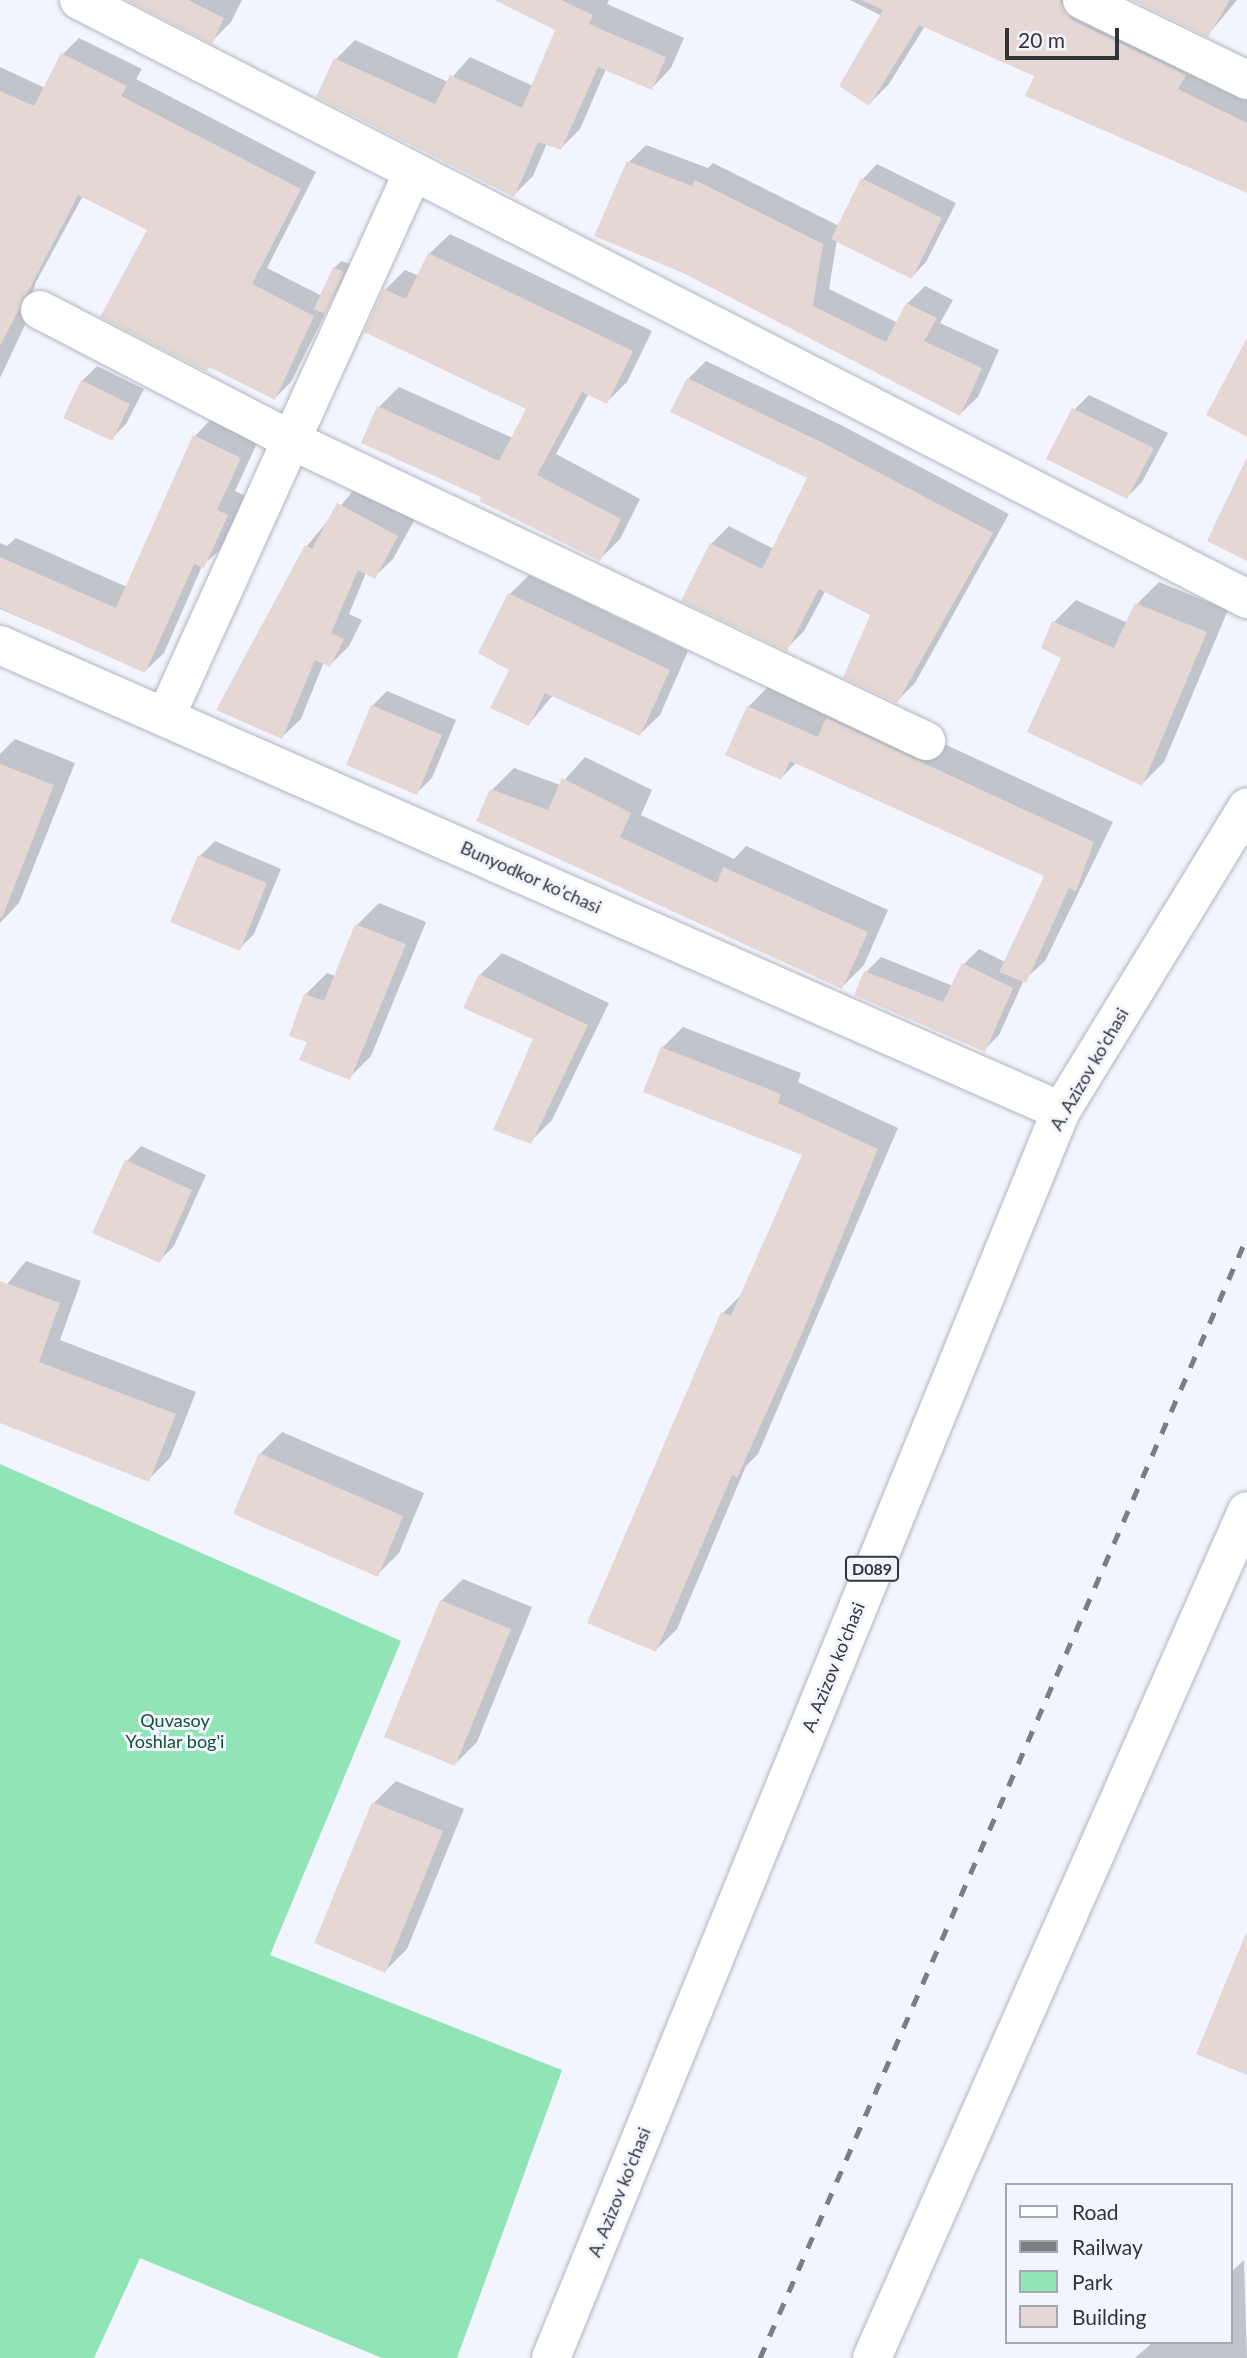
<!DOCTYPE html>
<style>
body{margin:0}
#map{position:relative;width:1247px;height:2358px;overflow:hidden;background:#f3f5fe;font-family:Lato,sans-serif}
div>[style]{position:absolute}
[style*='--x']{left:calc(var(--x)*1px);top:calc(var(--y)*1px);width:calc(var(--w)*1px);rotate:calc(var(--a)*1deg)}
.green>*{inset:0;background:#91e4b6}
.shadow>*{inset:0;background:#0003}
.building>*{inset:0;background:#e5d8d4}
.roads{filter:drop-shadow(0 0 2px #b2b4bf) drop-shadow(0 0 2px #b2b4bf)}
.minor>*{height:38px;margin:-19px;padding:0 19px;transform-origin:19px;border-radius:19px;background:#fff}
.major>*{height:38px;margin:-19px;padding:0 19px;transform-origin:19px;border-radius:19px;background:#fff}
.rail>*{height:5px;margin-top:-2.5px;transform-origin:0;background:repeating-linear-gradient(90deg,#7c7e84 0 12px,transparent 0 24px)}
span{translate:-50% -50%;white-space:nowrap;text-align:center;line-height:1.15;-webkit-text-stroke:6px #f3f5fe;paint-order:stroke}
.shield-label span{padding:2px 5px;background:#f3f5fe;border:2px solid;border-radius:5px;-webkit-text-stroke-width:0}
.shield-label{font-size:16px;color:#333438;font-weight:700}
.street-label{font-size:18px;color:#333438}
.park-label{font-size:18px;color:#0f5234}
.legend{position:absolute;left:1005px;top:2183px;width:228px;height:161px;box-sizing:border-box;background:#f3f5fe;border:2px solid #a6a8af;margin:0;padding:9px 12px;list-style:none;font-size:21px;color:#333438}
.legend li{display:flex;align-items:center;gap:14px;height:35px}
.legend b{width:35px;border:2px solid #a6a8af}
.scale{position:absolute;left:1005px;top:28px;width:114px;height:32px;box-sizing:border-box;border:4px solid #333438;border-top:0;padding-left:9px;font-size:21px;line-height:24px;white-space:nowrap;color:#333438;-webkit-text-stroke:5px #f3f5fe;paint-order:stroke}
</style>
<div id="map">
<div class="green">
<i style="clip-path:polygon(0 1464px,401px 1641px,270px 1955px,562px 2070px,457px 2358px,382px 2358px,140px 2258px,94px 2358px,0 2358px)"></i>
</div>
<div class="shadow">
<i style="clip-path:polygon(131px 0,242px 0,231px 22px,212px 41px)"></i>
<i style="clip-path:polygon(498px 0,609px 0,607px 4px,684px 38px,671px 68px,652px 88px,606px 69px,580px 129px,561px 148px,547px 143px,533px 176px,514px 195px,319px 96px,336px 59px,355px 40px,448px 82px,470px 57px,533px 86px,557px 29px)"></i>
<i style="clip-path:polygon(850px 0,1094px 0,1247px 94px,1247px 192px,1037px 75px,925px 26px,889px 84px,869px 104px,882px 16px)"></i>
<i style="clip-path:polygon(1136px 0,1237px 0,1208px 35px)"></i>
<i style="clip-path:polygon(79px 38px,142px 69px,136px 79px,316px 172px,267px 268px,322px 296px,334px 268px,341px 261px,350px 264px,291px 382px,275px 398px,210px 366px,206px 370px,150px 229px,83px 196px,36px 282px,28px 305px,33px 308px,0 378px,0 67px,45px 88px,63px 54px)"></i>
<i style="clip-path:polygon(646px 145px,708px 168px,713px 163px,839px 226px,863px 179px,877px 164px,956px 203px,926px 262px,912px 277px,837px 240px,829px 289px,898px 323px,907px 304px,925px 286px,953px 300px,940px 323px,999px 350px,978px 397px,960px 414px,685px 273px,629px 162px)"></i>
<i style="clip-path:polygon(450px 234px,652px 331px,627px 382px,607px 402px,589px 393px,556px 454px,640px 499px,620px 539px,600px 559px,483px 496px,379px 407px,399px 387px,513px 438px,529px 408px,385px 290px,405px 270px,419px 276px,429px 254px)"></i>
<i style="clip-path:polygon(706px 361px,841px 425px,1009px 514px,915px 683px,897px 701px,872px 614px,826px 590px,804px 631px,786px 649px,711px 544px,729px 526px,774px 549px,810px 477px,688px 379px)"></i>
<i style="clip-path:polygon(97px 366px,144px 389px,126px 424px,111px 439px,82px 381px)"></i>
<i style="clip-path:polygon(1089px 395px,1168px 433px,1142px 482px,1127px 497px,1074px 410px)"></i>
<i style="clip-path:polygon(213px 417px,259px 439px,235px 491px,245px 496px,222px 548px,202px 566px,164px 653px,145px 671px,0 609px,0 543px,7px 546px,16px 538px,127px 587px,195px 436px)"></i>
<i style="clip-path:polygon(358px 485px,416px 517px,393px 559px,374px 577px,366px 573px,349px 614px,362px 620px,349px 646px,330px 665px,324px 662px,301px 719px,282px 737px,306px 547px)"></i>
<i style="clip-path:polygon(529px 575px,688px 651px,660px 715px,640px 734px,553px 695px,529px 724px,512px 669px,510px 594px)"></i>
<i style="clip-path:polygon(1159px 582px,1228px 610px,1164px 762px,1142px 784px,1063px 657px,1054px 622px,1076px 600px,1128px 623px,1137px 604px)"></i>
<i style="clip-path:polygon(768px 687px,847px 699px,1113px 822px,1045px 961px,1024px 980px,999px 1035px,984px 1050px,866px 972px,881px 957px,953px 986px,964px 964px,979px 949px,1005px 962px,1046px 876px,797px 762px,781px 778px,748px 707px)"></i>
<i style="clip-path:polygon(387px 691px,456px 720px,432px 778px,417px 793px,372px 706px)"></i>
<i style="clip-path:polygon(15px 739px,75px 763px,19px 903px,0 923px,0 754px)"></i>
<i style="clip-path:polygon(585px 757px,652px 790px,641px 815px,734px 859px,746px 846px,888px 910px,864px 965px,842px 987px,492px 790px,514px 768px,560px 785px)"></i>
<i style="clip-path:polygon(215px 841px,281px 869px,254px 934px,239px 949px,200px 856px)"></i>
<i style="clip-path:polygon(379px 903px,426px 922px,371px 1056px,349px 1078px,309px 1041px,305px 995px,327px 973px,336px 976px,357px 925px)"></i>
<i style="clip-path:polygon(502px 953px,609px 1003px,552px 1120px,530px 1142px,535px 1038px,465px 1007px,480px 975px)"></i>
<i style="clip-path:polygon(683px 1027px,801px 1073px,798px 1082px,898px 1128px,758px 1454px,746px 1466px,677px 1629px,656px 1650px,723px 1313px,743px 1293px,804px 1154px,662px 1048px)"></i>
<i style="clip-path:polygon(141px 1146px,206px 1175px,174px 1246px,159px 1261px,127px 1161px)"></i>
<i style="clip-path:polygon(26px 1261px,81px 1281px,60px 1340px,196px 1392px,170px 1458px,148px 1480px,0 1421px,0 1293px)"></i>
<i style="clip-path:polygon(282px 1432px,424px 1493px,399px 1553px,377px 1575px,260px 1454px)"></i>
<i style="clip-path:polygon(463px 1579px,532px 1607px,477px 1742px,455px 1764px,441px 1601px)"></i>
<i style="clip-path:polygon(396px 1781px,464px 1809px,407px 1949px,385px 1971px,374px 1803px)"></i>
<i style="clip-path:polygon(1244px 2260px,1247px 2358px,1135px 2358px,1153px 2342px,1231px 2342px,1231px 2272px)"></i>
</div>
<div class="building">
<i style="clip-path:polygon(127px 0,188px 0,224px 18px,212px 44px)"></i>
<i style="clip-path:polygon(494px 0,561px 0,593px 15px,589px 24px,666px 57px,652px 90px,598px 67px,561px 150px,538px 142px,514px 197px,316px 97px,334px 58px,435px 104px,450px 75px,522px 108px,555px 30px)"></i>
<i style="clip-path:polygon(861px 0,1060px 0,1072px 20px,1186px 75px,1178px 89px,1247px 123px,1247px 193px,1025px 96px,1034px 76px,919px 25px,869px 106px,839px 86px,883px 10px)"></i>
<i style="clip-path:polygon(1132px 0,1230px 0,1208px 37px)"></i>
<i style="clip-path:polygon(61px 53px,127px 86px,121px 96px,301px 189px,252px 284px,314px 316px,275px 400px,209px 367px,207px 372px,100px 317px,147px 230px,78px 195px,0 346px,0 91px,34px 106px)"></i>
<i style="clip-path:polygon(627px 161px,692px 186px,695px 180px,823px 244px,813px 306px,886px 342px,906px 303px,937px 318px,924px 341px,982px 368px,960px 416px,685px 274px,594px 236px)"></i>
<i style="clip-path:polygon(861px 178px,942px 218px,912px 279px,831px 239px)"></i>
<i style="clip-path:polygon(428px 253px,633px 351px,607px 404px,582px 392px,537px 475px,621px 519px,600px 561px,479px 501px,481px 497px,361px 443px,377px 406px,499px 461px,526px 409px,364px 332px,384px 289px,406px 299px)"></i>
<i style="clip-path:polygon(333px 267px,344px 272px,325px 314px,314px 309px)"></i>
<i style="clip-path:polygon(1247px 338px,1247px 437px,1206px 415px)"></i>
<i style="clip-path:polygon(687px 378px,823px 443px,993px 533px,897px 703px,843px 678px,870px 615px,819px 589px,787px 651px,681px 601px,710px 543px,762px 569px,807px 478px,670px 412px)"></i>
<i style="clip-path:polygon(81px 380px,130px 404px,112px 441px,63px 418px)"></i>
<i style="clip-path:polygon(1072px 408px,1154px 448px,1127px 499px,1046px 459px)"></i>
<i style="clip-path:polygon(193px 435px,241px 458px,217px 510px,228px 515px,204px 568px,194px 564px,145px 673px,0 608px,0 557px,116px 608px)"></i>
<i style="clip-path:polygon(1247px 457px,1247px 561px,1207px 541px)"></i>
<i style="clip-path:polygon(337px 503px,398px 536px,375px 579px,358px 570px,331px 633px,344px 639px,330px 667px,315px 660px,282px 739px,216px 710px,305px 545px,312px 549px)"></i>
<i style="clip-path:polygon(508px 593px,670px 670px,640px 736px,545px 693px,529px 726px,490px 708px,509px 670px,478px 653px)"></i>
<i style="clip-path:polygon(1135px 603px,1207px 632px,1142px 786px,1027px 732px,1061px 658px,1041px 648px,1052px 621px,1114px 648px)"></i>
<i style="clip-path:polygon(371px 705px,442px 735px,417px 795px,346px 765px)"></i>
<i style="clip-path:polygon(747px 706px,818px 737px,826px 718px,1094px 842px,1076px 891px,1069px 888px,1026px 983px,999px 972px,1044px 876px,790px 761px,781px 780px,725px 755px)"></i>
<i style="clip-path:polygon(0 764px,54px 785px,2px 918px,0 917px)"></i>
<i style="clip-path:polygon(562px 778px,631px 813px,620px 837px,717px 883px,723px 867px,868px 932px,842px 989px,476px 821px,490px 789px,548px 810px)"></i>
<i style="clip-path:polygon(198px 855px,267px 883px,240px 951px,170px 922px)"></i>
<i style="clip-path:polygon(355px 924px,406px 944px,350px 1080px,299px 1060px,307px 1042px,289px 1036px,304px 994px,324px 1001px)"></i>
<i style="clip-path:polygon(962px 963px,1013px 988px,985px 1052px,854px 995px,864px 971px,943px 1002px)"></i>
<i style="clip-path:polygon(479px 974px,588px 1025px,531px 1144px,493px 1130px,533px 1039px,463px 1008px)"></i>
<i style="clip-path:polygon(661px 1047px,781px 1094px,778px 1103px,878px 1149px,803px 1331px,737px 1478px,732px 1475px,656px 1652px,587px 1623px,721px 1312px,731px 1316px,802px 1155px,643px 1092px)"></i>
<i style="clip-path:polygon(125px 1160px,192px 1190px,160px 1263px,92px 1233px)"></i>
<i style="clip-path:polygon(0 1281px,60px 1303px,39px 1362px,176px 1414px,149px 1482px,0 1423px)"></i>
<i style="clip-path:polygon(259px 1453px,403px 1516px,378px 1577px,233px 1514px)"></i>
<i style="clip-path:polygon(440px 1600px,511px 1629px,455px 1766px,384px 1737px)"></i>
<i style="clip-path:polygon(372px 1802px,443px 1831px,385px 1973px,314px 1943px)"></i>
<i style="clip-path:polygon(1246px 1933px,1247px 1933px,1247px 2075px,1196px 2054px)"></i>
</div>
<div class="roads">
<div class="minor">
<i style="--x:79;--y:0;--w:1313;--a:27.15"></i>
<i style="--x:1082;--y:0;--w:183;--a:25.9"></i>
<i style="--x:40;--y:310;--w:283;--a:27.4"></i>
<i style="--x:291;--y:440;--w:703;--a:25.36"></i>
<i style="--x:0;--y:645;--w:1159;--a:23.71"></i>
<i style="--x:166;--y:716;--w:597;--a:-65.58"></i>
<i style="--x:872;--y:2358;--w:926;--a:-66.12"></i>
</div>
<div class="major">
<i style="--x:551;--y:2358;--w:1347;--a:-67.76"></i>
<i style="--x:1061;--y:1111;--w:356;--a:-58.5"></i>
</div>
</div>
<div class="rail">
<i style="--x:760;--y:2358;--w:1222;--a:-66.52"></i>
</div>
<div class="shield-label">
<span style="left:872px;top:1569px">D089</span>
</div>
<div class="street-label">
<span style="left:531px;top:877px;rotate:24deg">Bunyodkor ko'chasi</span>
<span style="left:1089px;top:1069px;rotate:-60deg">A. Azizov ko'chasi</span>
<span style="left:833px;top:1667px;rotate:-68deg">A. Azizov ko'chasi</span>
<span style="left:619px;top:2192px;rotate:-68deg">A. Azizov ko'chasi</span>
</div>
<div class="park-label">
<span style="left:175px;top:1731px">Quvasoy<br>Yoshlar bog'i</span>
</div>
<ul class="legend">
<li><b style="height:9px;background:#fff"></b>Road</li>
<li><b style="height:9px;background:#7c7e84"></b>Railway</li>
<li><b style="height:19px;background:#91e4b6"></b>Park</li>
<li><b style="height:19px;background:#e5d8d4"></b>Building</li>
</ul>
<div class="scale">20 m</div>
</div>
